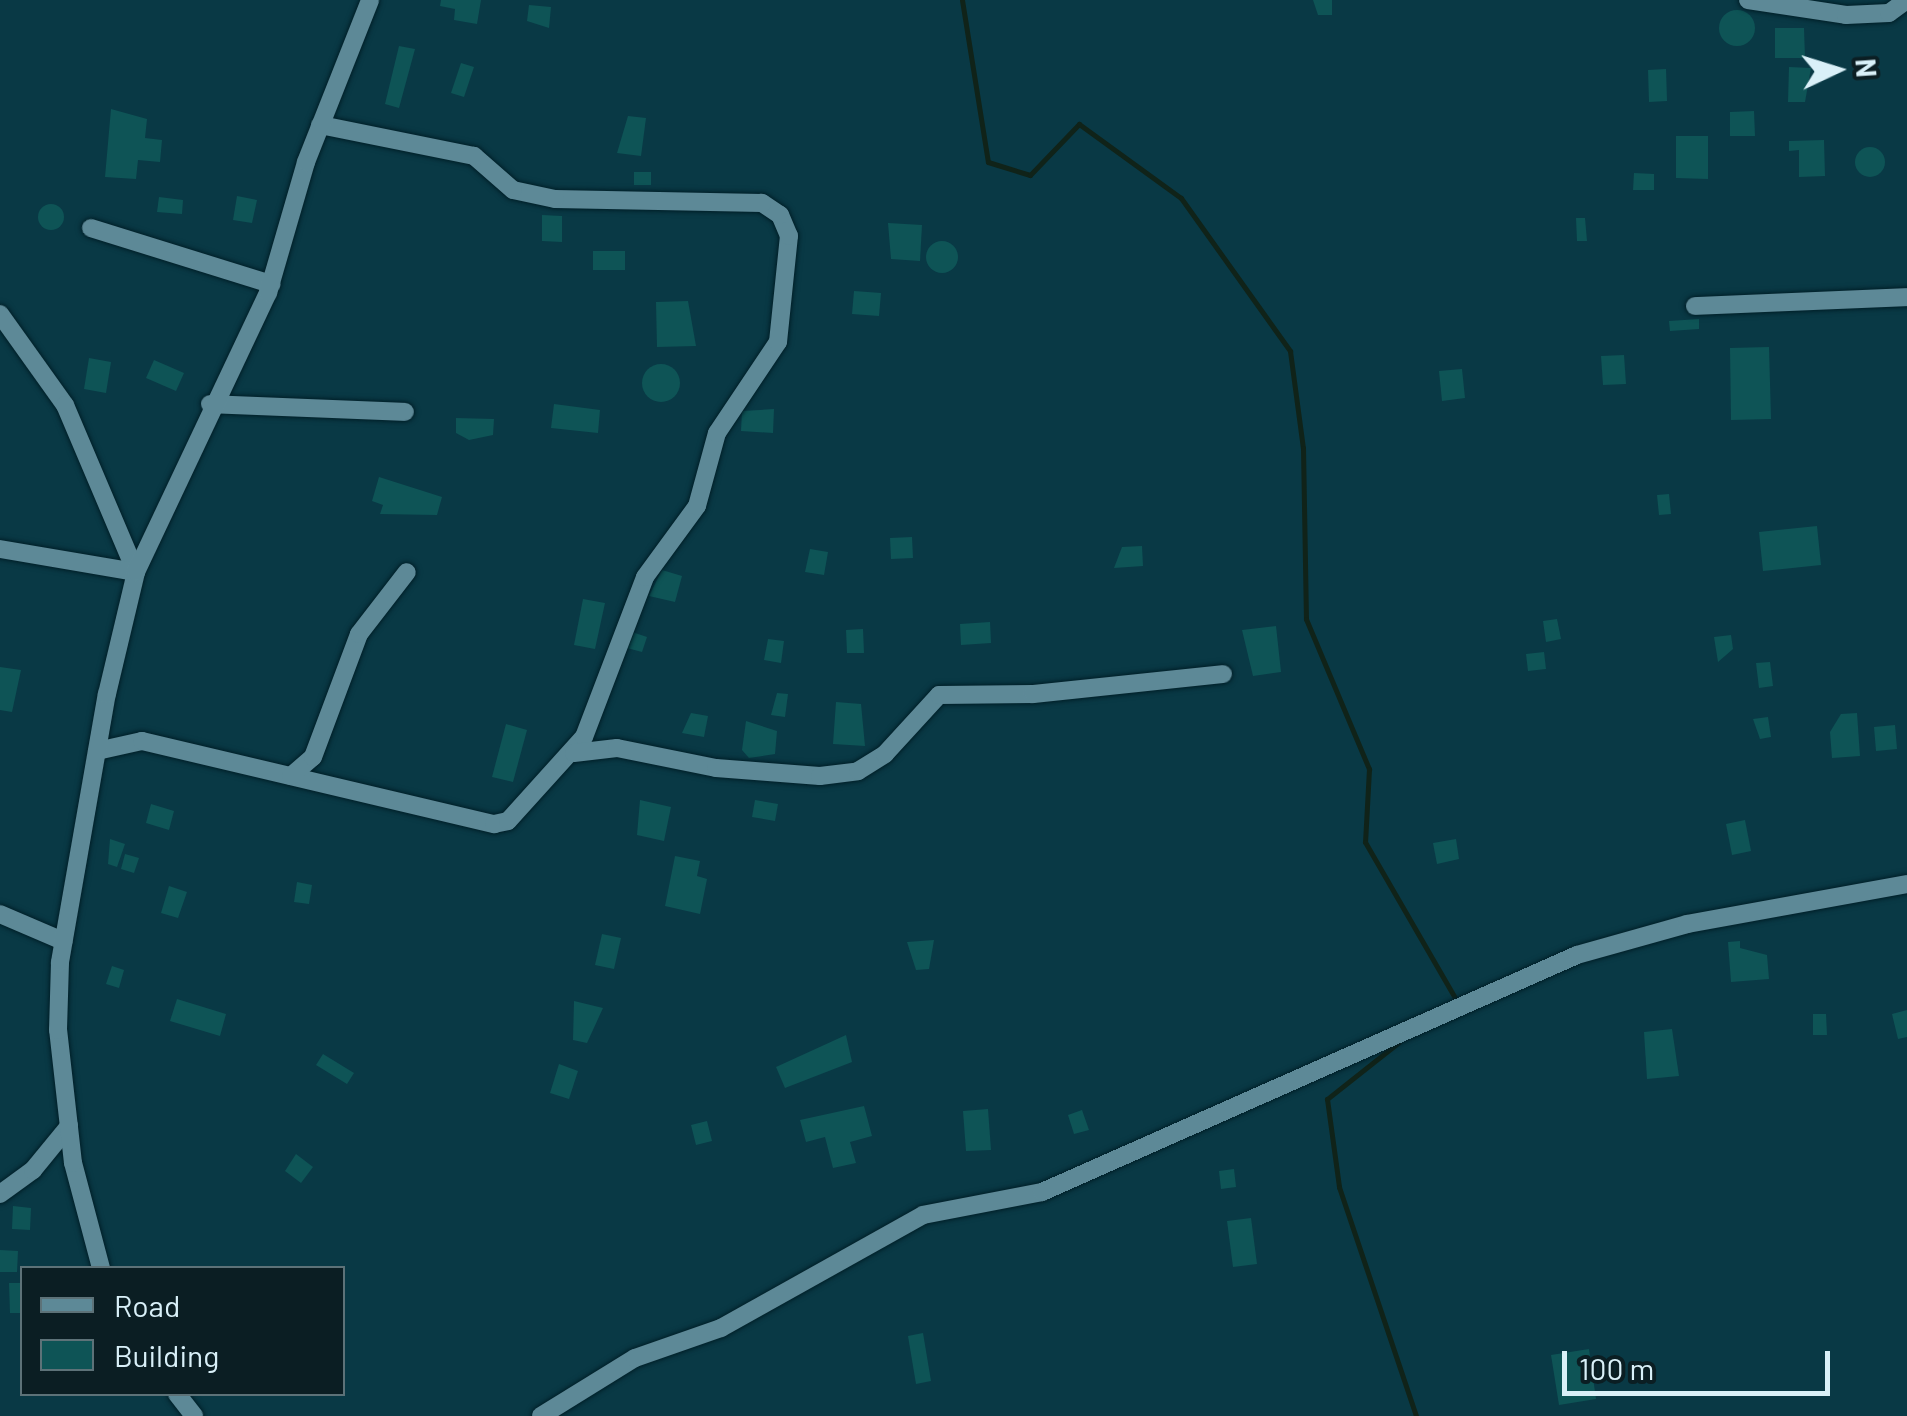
<!DOCTYPE html>
<style>
body{margin:0}
#map{position:relative;width:1907px;height:1416px;overflow:hidden;background:#093945;font-family:Barlow,sans-serif}
div>[style]{position:absolute}
[style*='--x']{left:calc(var(--x)*1px);top:calc(var(--y)*1px);width:calc(var(--w)*1px);rotate:calc(var(--a)*1deg)}
.stream>*{height:5px;margin:-2.5px;padding:0 2.5px;transform-origin:2.5px;border-radius:2.5px;background:#102319}
.building>*{inset:0;background:#0e5456}
.round{border-radius:50%}
.roads{filter:drop-shadow(0 0 2px #001f28) drop-shadow(0 0 2px #001f28)}
.minor>*{height:18px;margin:-9px;padding:0 9px;transform-origin:9px;border-radius:9px;background:#5d8997}
span{translate:-50% -50%;white-space:nowrap;text-align:center;line-height:1.15;-webkit-text-stroke:8px #0b1e23;paint-order:stroke}
.legend{position:absolute;left:20px;top:1266px;width:325px;height:130px;box-sizing:border-box;background:#0b1e23;border:2px solid #5d7278;margin:0;padding:12px 18px;list-style:none;font-size:30px;color:#d9f0f8}
.legend li{display:flex;align-items:center;gap:20px;height:50px}
.legend b{width:50px;border:2px solid #5d7278}
.north{position:absolute;left:1787px;top:20px;width:100px;height:100px;-webkit-text-stroke:8px #0b1e23;paint-order:stroke;rotate:86deg;font-size:28px;font-weight:700;line-height:40px;text-align:center;color:#d9f0f8}
.north::after{content:'';display:block;margin:auto;width:35px;height:45px;background:#d9f0f8;clip-path:polygon(50% 0,100% 100%,50% 72%,0 100%)}
.scale{position:absolute;left:1562px;top:1351px;width:268px;height:45px;box-sizing:border-box;border:5px solid #d9f0f8;border-top:0;padding-left:12px;font-size:30px;line-height:35px;white-space:nowrap;color:#d9f0f8;-webkit-text-stroke:8px #0b1e23;paint-order:stroke}
</style>
<div id="map">
<div class="stream">
<i style="--x:962;--y:0;--w:164;--a:80.9"></i>
<i style="--x:988;--y:162;--w:44;--a:17.2"></i>
<i style="--x:1030;--y:175;--w:71;--a:-46.1"></i>
<i style="--x:1079;--y:124;--w:126;--a:36"></i>
<i style="--x:1181;--y:198;--w:188;--a:54.5"></i>
<i style="--x:1290;--y:351;--w:98;--a:82.4"></i>
<i style="--x:1303;--y:448;--w:171;--a:89"></i>
<i style="--x:1306;--y:619;--w:163;--a:67.2"></i>
<i style="--x:1369;--y:769;--w:73;--a:93.1"></i>
<i style="--x:1365;--y:842;--w:186;--a:60"></i>
<i style="--x:1399;--y:1042;--w:92;--a:141.6"></i>
<i style="--x:1327;--y:1099;--w:89;--a:82.2"></i>
<i style="--x:1339;--y:1187;--w:242;--a:71.4"></i>
</div>
<div class="building">
<i style="clip-path:polygon(441px 0,481px 0,477px 24px,454px 20px,455px 9px,440px 6px)"></i>
<i style="clip-path:polygon(1313px 0,1332px 0,1332px 15px,1318px 15px)"></i>
<i style="clip-path:polygon(529px 5px,551px 7px,549px 28px,527px 21px)"></i>
<i class="round" style="left:1719px;top:10px;width:36px;height:36px"></i>
<i style="clip-path:polygon(1775px 28px,1804px 28px,1805px 58px,1775px 58px)"></i>
<i style="clip-path:polygon(399px 46px,415px 49px,399px 108px,385px 104px)"></i>
<i style="clip-path:polygon(461px 63px,474px 67px,464px 97px,451px 93px)"></i>
<i style="clip-path:polygon(1789px 67px,1811px 68px,1805px 102px,1788px 102px)"></i>
<i style="clip-path:polygon(1666px 69px,1667px 101px,1649px 102px,1648px 70px)"></i>
<i style="clip-path:polygon(111px 109px,147px 119px,145px 138px,162px 140px,160px 162px,138px 160px,136px 179px,105px 177px)"></i>
<i style="clip-path:polygon(1754px 111px,1755px 136px,1730px 136px,1730px 112px)"></i>
<i style="clip-path:polygon(628px 116px,646px 118px,641px 156px,617px 153px)"></i>
<i style="clip-path:polygon(1676px 136px,1708px 136px,1708px 179px,1676px 178px)"></i>
<i style="clip-path:polygon(1824px 140px,1825px 176px,1799px 177px,1799px 150px,1789px 151px,1789px 141px)"></i>
<i class="round" style="left:1855px;top:147px;width:30px;height:30px"></i>
<i style="clip-path:polygon(634px 172px,651px 172px,651px 185px,634px 185px)"></i>
<i style="clip-path:polygon(1634px 173px,1654px 174px,1654px 190px,1633px 190px)"></i>
<i style="clip-path:polygon(237px 196px,257px 200px,252px 223px,233px 220px)"></i>
<i style="clip-path:polygon(159px 197px,183px 200px,182px 214px,157px 212px)"></i>
<i class="round" style="left:38px;top:204px;width:26px;height:26px"></i>
<i style="clip-path:polygon(542px 215px,562px 216px,562px 242px,542px 241px)"></i>
<i style="clip-path:polygon(1576px 218px,1585px 218px,1587px 241px,1577px 241px)"></i>
<i style="clip-path:polygon(888px 223px,922px 225px,920px 261px,891px 259px)"></i>
<i class="round" style="left:926px;top:241px;width:32px;height:32px"></i>
<i style="clip-path:polygon(593px 251px,625px 251px,625px 270px,593px 270px)"></i>
<i style="clip-path:polygon(854px 291px,881px 293px,879px 316px,852px 314px)"></i>
<i style="clip-path:polygon(688px 301px,696px 346px,657px 347px,656px 302px)"></i>
<i style="clip-path:polygon(1699px 319px,1699px 329px,1670px 331px,1669px 321px)"></i>
<i style="clip-path:polygon(1769px 347px,1771px 419px,1731px 420px,1730px 348px)"></i>
<i style="clip-path:polygon(1624px 355px,1626px 384px,1603px 385px,1601px 356px)"></i>
<i style="clip-path:polygon(89px 358px,111px 362px,106px 393px,84px 389px)"></i>
<i style="clip-path:polygon(154px 360px,184px 373px,176px 391px,146px 378px)"></i>
<i class="round" style="left:642px;top:364px;width:38px;height:38px"></i>
<i style="clip-path:polygon(1462px 369px,1465px 398px,1442px 401px,1439px 371px)"></i>
<i style="clip-path:polygon(554px 404px,600px 410px,598px 433px,551px 428px)"></i>
<i style="clip-path:polygon(774px 409px,773px 433px,741px 431px,742px 411px)"></i>
<i style="clip-path:polygon(456px 418px,494px 419px,493px 435px,469px 440px,456px 433px)"></i>
<i style="clip-path:polygon(379px 477px,442px 497px,437px 515px,380px 514px,383px 505px,372px 501px)"></i>
<i style="clip-path:polygon(1669px 494px,1671px 514px,1659px 515px,1657px 495px)"></i>
<i style="clip-path:polygon(1817px 526px,1821px 565px,1763px 571px,1759px 532px)"></i>
<i style="clip-path:polygon(912px 537px,913px 558px,891px 559px,890px 538px)"></i>
<i style="clip-path:polygon(1142px 546px,1143px 566px,1114px 568px,1122px 547px)"></i>
<i style="clip-path:polygon(810px 549px,828px 552px,824px 575px,805px 572px)"></i>
<i style="clip-path:polygon(662px 570px,682px 576px,675px 602px,649px 596px)"></i>
<i style="clip-path:polygon(583px 599px,605px 603px,595px 649px,574px 645px)"></i>
<i style="clip-path:polygon(1557px 619px,1561px 639px,1546px 642px,1543px 621px)"></i>
<i style="clip-path:polygon(990px 622px,991px 643px,961px 645px,960px 624px)"></i>
<i style="clip-path:polygon(1276px 626px,1281px 672px,1253px 676px,1242px 630px)"></i>
<i style="clip-path:polygon(863px 629px,864px 653px,847px 653px,846px 630px)"></i>
<i style="clip-path:polygon(632px 632px,647px 637px,642px 652px,627px 648px)"></i>
<i style="clip-path:polygon(1731px 635px,1733px 649px,1718px 662px,1714px 637px)"></i>
<i style="clip-path:polygon(768px 639px,784px 641px,781px 663px,764px 660px)"></i>
<i style="clip-path:polygon(1544px 652px,1546px 669px,1528px 671px,1526px 654px)"></i>
<i style="clip-path:polygon(1770px 662px,1773px 686px,1759px 688px,1756px 663px)"></i>
<i style="clip-path:polygon(0 667px,21px 670px,12px 712px,0 710px)"></i>
<i style="clip-path:polygon(777px 693px,788px 694px,785px 717px,771px 715px)"></i>
<i style="clip-path:polygon(836px 702px,861px 704px,865px 746px,833px 744px)"></i>
<i style="clip-path:polygon(691px 713px,708px 716px,704px 737px,682px 733px)"></i>
<i style="clip-path:polygon(1857px 713px,1860px 756px,1832px 758px,1830px 732px,1841px 714px)"></i>
<i style="clip-path:polygon(1768px 717px,1771px 737px,1760px 739px,1753px 719px)"></i>
<i style="clip-path:polygon(746px 721px,777px 731px,775px 754px,749px 758px,742px 750px)"></i>
<i style="clip-path:polygon(506px 724px,527px 730px,513px 782px,492px 777px)"></i>
<i style="clip-path:polygon(1895px 725px,1897px 749px,1876px 751px,1874px 727px)"></i>
<i style="clip-path:polygon(640px 800px,671px 807px,664px 841px,637px 835px)"></i>
<i style="clip-path:polygon(755px 800px,778px 804px,775px 821px,752px 817px)"></i>
<i style="clip-path:polygon(151px 804px,174px 811px,169px 830px,146px 823px)"></i>
<i style="clip-path:polygon(1745px 820px,1751px 851px,1732px 855px,1726px 824px)"></i>
<i style="clip-path:polygon(110px 839px,125px 844px,117px 867px,108px 864px)"></i>
<i style="clip-path:polygon(1456px 839px,1459px 859px,1437px 864px,1433px 843px)"></i>
<i style="clip-path:polygon(125px 854px,139px 858px,134px 873px,121px 869px)"></i>
<i style="clip-path:polygon(675px 856px,700px 861px,697px 876px,707px 879px,700px 914px,665px 906px)"></i>
<i style="clip-path:polygon(297px 882px,312px 885px,309px 904px,294px 902px)"></i>
<i style="clip-path:polygon(169px 886px,187px 892px,178px 918px,161px 913px)"></i>
<i style="clip-path:polygon(602px 934px,621px 938px,614px 969px,595px 965px)"></i>
<i style="clip-path:polygon(934px 940px,929px 969px,916px 970px,907px 942px)"></i>
<i style="clip-path:polygon(1740px 941px,1740px 948px,1767px 955px,1769px 979px,1731px 982px,1728px 942px)"></i>
<i style="clip-path:polygon(112px 966px,124px 970px,119px 988px,106px 984px)"></i>
<i style="clip-path:polygon(177px 999px,226px 1014px,220px 1036px,170px 1021px)"></i>
<i style="clip-path:polygon(574px 1001px,603px 1008px,587px 1043px,573px 1040px)"></i>
<i style="clip-path:polygon(1907px 1010px,1907px 1037px,1898px 1039px,1892px 1014px)"></i>
<i style="clip-path:polygon(1813px 1014px,1826px 1014px,1827px 1035px,1813px 1035px)"></i>
<i style="clip-path:polygon(1672px 1029px,1679px 1076px,1647px 1079px,1644px 1032px)"></i>
<i style="clip-path:polygon(846px 1035px,852px 1062px,785px 1088px,776px 1067px)"></i>
<i style="clip-path:polygon(323px 1054px,354px 1073px,347px 1084px,316px 1065px)"></i>
<i style="clip-path:polygon(559px 1064px,578px 1071px,569px 1099px,550px 1093px)"></i>
<i style="clip-path:polygon(864px 1106px,872px 1136px,850px 1142px,856px 1163px,833px 1168px,825px 1137px,806px 1142px,800px 1120px)"></i>
<i style="clip-path:polygon(988px 1109px,991px 1150px,966px 1151px,963px 1111px)"></i>
<i style="clip-path:polygon(1082px 1110px,1089px 1130px,1074px 1134px,1068px 1115px)"></i>
<i style="clip-path:polygon(707px 1121px,712px 1141px,696px 1145px,691px 1125px)"></i>
<i style="clip-path:polygon(296px 1154px,313px 1167px,301px 1183px,285px 1171px)"></i>
<i style="clip-path:polygon(1234px 1169px,1236px 1187px,1221px 1189px,1219px 1171px)"></i>
<i style="clip-path:polygon(13px 1206px,31px 1208px,30px 1230px,12px 1229px)"></i>
<i style="clip-path:polygon(1251px 1218px,1257px 1264px,1233px 1267px,1227px 1221px)"></i>
<i style="clip-path:polygon(0 1250px,18px 1251px,17px 1272px,0 1272px)"></i>
<i style="clip-path:polygon(9px 1283px,22px 1283px,22px 1313px,10px 1313px)"></i>
<i style="clip-path:polygon(923px 1333px,931px 1381px,916px 1384px,908px 1336px)"></i>
<i style="clip-path:polygon(1589px 1349px,1596px 1399px,1559px 1405px,1551px 1355px)"></i>
</div>
<div class="roads">
<div class="minor">
<i style="--x:1748;--y:0;--w:99;--a:8.7"></i>
<i style="--x:1846;--y:15;--w:43;--a:-2.7"></i>
<i style="--x:1889;--y:13;--w:22;--a:-36"></i>
<i style="--x:91;--y:228;--w:189;--a:17.3"></i>
<i style="--x:1695;--y:306;--w:212;--a:-2.4"></i>
<i style="--x:0;--y:314;--w:112;--a:54.5"></i>
<i style="--x:65;--y:405;--w:181;--a:67"></i>
<i style="--x:210;--y:404;--w:195;--a:2.3"></i>
<i style="--x:0;--y:549;--w:138;--a:9.6"></i>
<i style="--x:97;--y:751;--w:46;--a:-12.5"></i>
<i style="--x:142;--y:741;--w:362;--a:13.3"></i>
<i style="--x:494;--y:824;--w:14;--a:-12"></i>
<i style="--x:508;--y:821;--w:113;--a:-47.9"></i>
<i style="--x:584;--y:737;--w:171;--a:-69.1"></i>
<i style="--x:645;--y:577;--w:88;--a:-53.8"></i>
<i style="--x:697;--y:506;--w:76;--a:-74.7"></i>
<i style="--x:717;--y:433;--w:110;--a:-56.2"></i>
<i style="--x:778;--y:342;--w:107;--a:-84.1"></i>
<i style="--x:789;--y:236;--w:23;--a:-113"></i>
<i style="--x:780;--y:215;--w:22;--a:-146"></i>
<i style="--x:762;--y:203;--w:207;--a:-178.9"></i>
<i style="--x:555;--y:199;--w:43;--a:-167.9"></i>
<i style="--x:513;--y:190;--w:52;--a:-138.9"></i>
<i style="--x:474;--y:156;--w:157;--a:-168.6"></i>
<i style="--x:574;--y:753;--w:43;--a:-6.6"></i>
<i style="--x:617;--y:748;--w:101;--a:11.4"></i>
<i style="--x:716;--y:768;--w:104;--a:4.4"></i>
<i style="--x:820;--y:776;--w:38;--a:-7"></i>
<i style="--x:858;--y:771;--w:32;--a:-32"></i>
<i style="--x:885;--y:754;--w:80;--a:-47.5"></i>
<i style="--x:939;--y:695;--w:94;--a:-0.6"></i>
<i style="--x:1033;--y:694;--w:191;--a:-6"></i>
<i style="--x:291;--y:776;--w:29;--a:-41"></i>
<i style="--x:313;--y:757;--w:131;--a:-69.5"></i>
<i style="--x:359;--y:634;--w:78;--a:-52.3"></i>
<i style="--x:0;--y:914;--w:69;--a:23.2"></i>
<i style="--x:0;--y:1194;--w:41;--a:-36"></i>
<i style="--x:33;--y:1170;--w:57;--a:-50.7"></i>
<i style="--x:101;--y:1268;--w:109;--a:-104.9"></i>
<i style="--x:73;--y:1163;--w:134;--a:-96.4"></i>
<i style="--x:58;--y:1030;--w:68;--a:-88.3"></i>
<i style="--x:60;--y:962;--w:272;--a:-80.1"></i>
<i style="--x:107;--y:694;--w:125;--a:-76.6"></i>
<i style="--x:136;--y:572;--w:309;--a:-64.7"></i>
<i style="--x:268;--y:293;--w:136;--a:-73.8"></i>
<i style="--x:306;--y:162;--w:174;--a:-68.4"></i>
<i style="--x:177;--y:1394;--w:28;--a:52"></i>
<i style="--x:541;--y:1416;--w:110;--a:-31.7"></i>
<i style="--x:635;--y:1358;--w:91;--a:-19.2"></i>
<i style="--x:721;--y:1328;--w:231;--a:-29.2"></i>
<i style="--x:923;--y:1215;--w:121;--a:-10.9"></i>
<i style="--x:1042;--y:1192;--w:585;--a:-23.89"></i>
<i style="--x:1577;--y:955;--w:114;--a:-15.7"></i>
<i style="--x:1687;--y:924;--w:224;--a:-10.3"></i>
</div>
</div>
<ul class="legend">
<li><b style="height:12px;background:#5d8997"></b>Road</li>
<li><b style="height:28px;background:#0e5456"></b>Building</li>
</ul>
<div class="north">N</div>
<div class="scale">100 m</div>
</div>
